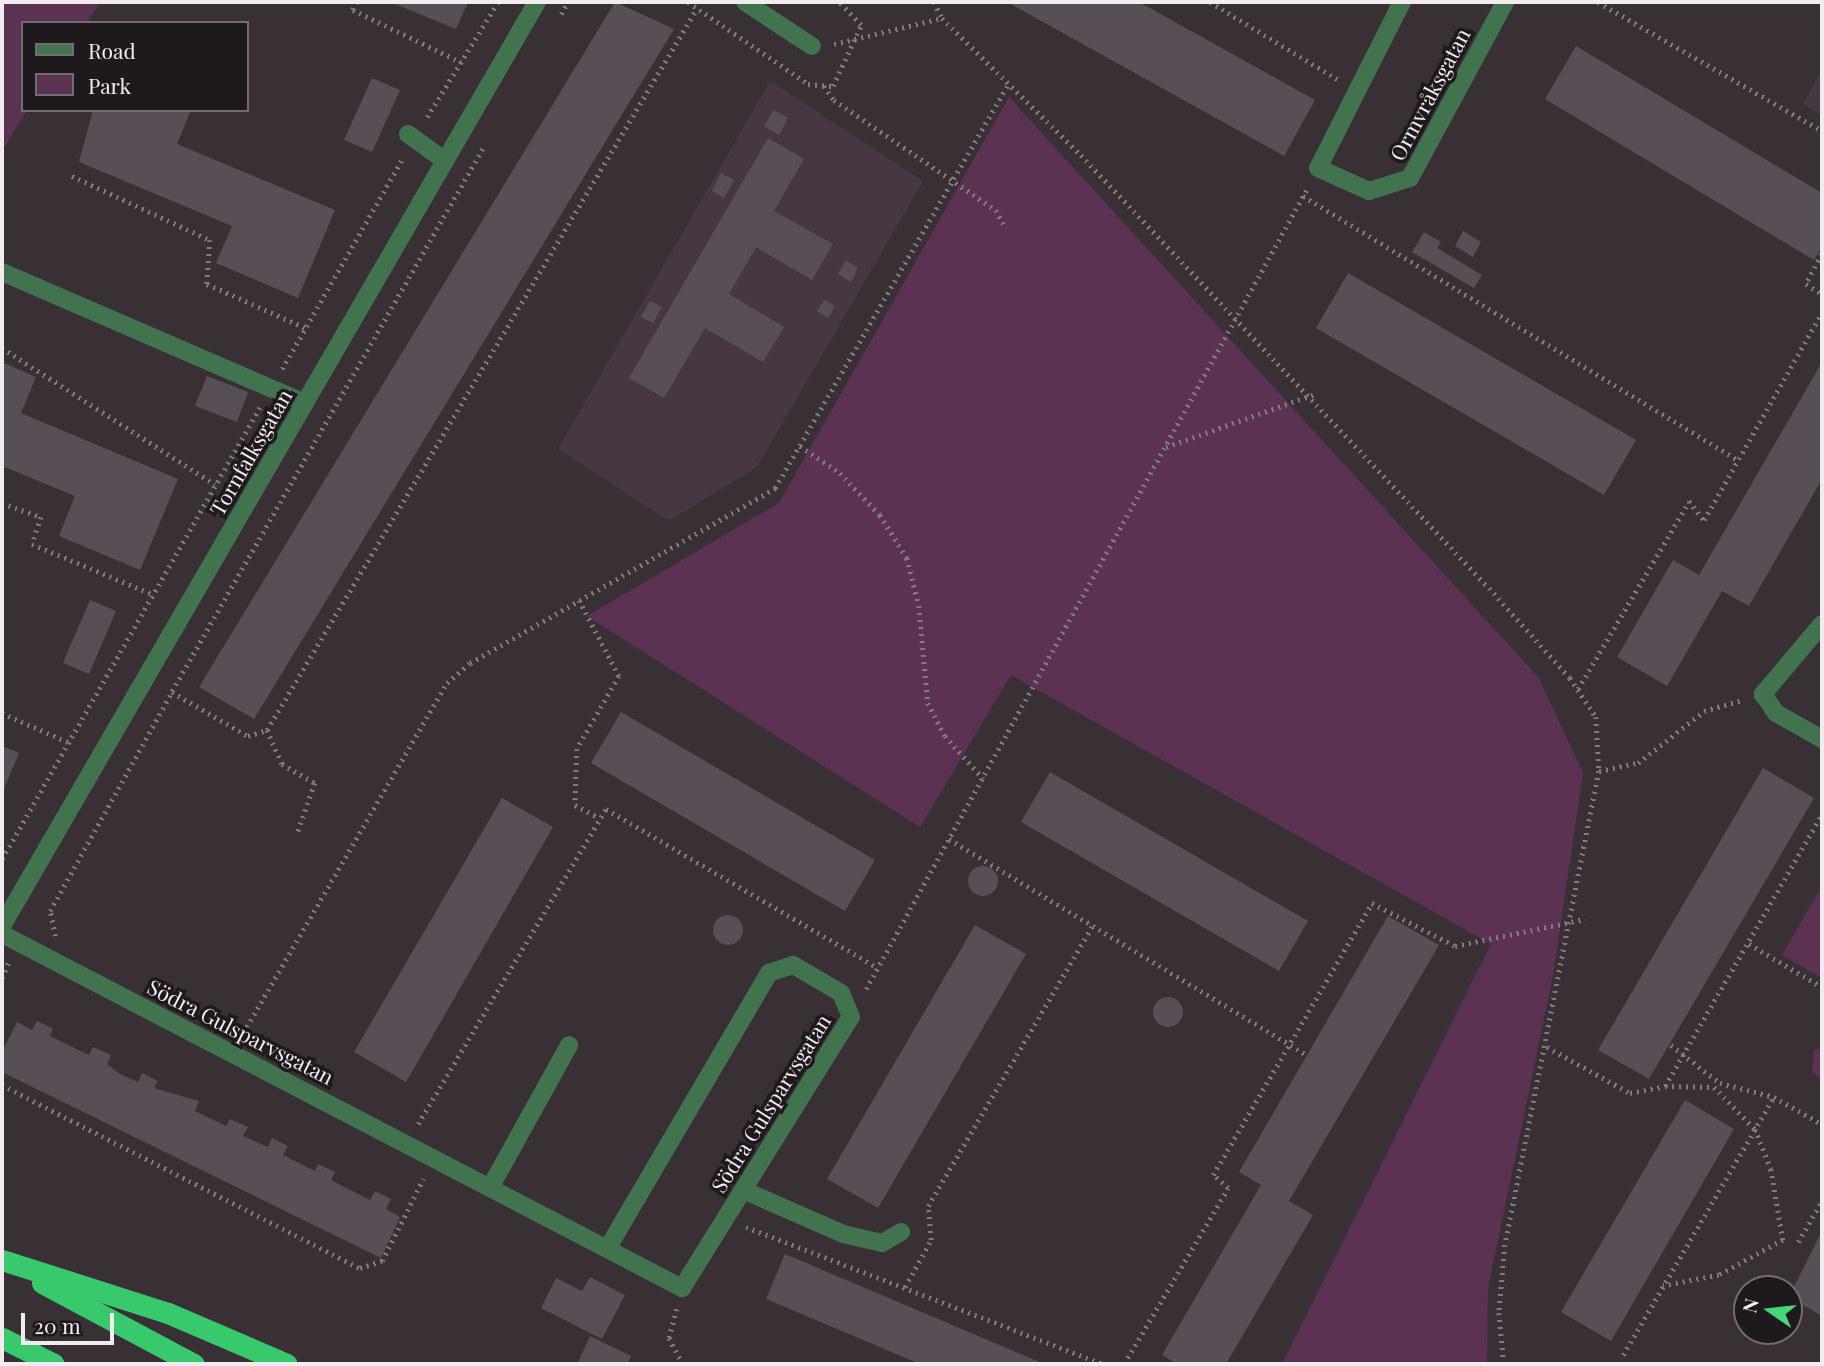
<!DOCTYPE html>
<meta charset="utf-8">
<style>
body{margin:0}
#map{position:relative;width:1824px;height:1366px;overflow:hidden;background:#393036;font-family:"Playfair Display",serif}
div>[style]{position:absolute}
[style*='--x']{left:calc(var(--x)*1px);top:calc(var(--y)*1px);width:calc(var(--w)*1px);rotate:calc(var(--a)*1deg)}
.built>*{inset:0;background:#463843}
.green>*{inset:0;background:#5b3252}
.building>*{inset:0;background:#584f56}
.round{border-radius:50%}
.path>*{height:4.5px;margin-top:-2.25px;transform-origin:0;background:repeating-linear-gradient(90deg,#827a7f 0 2px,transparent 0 7px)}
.minor>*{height:18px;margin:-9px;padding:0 9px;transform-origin:9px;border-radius:9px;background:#41734e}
.highway>*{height:21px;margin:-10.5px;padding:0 10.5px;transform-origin:10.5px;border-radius:10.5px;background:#39c96d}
span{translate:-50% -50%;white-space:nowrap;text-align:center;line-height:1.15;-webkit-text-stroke:7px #1d191c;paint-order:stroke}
.street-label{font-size:21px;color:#f2ecf0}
.frame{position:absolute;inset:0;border:4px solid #f2ecf0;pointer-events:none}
.legend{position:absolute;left:21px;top:21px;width:228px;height:91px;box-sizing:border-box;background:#1d191c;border:2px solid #726d71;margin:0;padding:9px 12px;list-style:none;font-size:21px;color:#f2ecf0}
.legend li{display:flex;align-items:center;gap:14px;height:35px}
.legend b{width:35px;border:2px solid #726d71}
.north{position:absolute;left:1733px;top:1275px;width:70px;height:70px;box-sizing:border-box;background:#1d191c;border:2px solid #726d71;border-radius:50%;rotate:284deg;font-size:19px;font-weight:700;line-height:28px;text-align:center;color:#f2ecf0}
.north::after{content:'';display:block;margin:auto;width:24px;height:32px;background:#48d778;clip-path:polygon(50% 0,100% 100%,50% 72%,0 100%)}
.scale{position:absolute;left:21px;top:1313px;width:93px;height:32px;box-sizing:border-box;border:4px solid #f2ecf0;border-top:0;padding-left:9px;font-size:21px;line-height:24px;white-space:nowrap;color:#f2ecf0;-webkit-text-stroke:5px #1d191c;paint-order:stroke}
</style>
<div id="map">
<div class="built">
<i style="clip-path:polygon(1822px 70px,1822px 116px,1803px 104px)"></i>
<i style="clip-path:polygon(770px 81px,923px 181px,757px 467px,669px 521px,558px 449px)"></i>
</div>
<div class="green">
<i style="clip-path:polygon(2px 2px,101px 2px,86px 23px,23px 23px,27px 110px,2px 151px)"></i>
<i style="clip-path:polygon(1009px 97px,1539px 678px,1583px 773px,1553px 976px,1488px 1288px,1487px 1364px,1282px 1364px,1491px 944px,1011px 675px,920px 827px,587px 616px,779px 503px)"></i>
<i style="clip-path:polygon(1822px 886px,1822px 978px,1782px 955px)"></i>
<i style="clip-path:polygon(1822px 1048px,1822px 1093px,1821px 1079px,1812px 1072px,1814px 1050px)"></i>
</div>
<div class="building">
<i style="clip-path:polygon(390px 2px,468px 2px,456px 29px)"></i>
<i style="clip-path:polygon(615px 2px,674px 29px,254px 719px,199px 687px)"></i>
<i style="clip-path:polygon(1007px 2px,1139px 2px,1315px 100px,1284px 156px)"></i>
<i style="clip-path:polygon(1576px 46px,1822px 193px,1822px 246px,1814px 260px,1545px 99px)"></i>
<i style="clip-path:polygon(372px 78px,400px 90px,372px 152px,344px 140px)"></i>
<i style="clip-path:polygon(93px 110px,191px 110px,177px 144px,335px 210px,298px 298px,216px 263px,232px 226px,79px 162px)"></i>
<i style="clip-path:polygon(774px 110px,788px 118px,779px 135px,764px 126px)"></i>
<i style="clip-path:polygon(768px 138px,804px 159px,774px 211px,833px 244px,812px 280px,756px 247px,729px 294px,784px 327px,763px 362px,705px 328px,664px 398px,629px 378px)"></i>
<i style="clip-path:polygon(721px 173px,734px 180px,724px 198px,712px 191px)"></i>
<i style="clip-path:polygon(1463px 231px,1481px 242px,1473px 257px,1455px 246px)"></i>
<i style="clip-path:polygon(1424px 232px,1441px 242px,1437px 248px,1482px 275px,1474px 288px,1412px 252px)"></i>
<i style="clip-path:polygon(846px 260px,858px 268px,851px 282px,838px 274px)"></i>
<i style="clip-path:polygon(1348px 273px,1636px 440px,1604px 495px,1316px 328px)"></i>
<i style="clip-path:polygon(824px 300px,835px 306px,828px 318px,817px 311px)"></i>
<i style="clip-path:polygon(650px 301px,662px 307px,653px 323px,641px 317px)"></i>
<i style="clip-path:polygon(2px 362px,36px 377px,21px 413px,178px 479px,140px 570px,59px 536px,75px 496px,2px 466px)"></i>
<i style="clip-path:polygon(1822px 362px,1822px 479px,1749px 606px,1722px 591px,1667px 686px,1617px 657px,1673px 560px,1699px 575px)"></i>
<i style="clip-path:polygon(207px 376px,248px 392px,237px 422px,195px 406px)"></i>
<i style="clip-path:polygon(90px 600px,116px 611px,89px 674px,63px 663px)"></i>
<i style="clip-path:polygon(621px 712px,875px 860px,845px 911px,591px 763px)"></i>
<i style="clip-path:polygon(2px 746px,19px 753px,2px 793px)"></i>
<i style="clip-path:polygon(1763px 768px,1814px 798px,1649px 1079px,1598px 1050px)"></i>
<i style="clip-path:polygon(1050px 772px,1308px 921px,1279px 971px,1021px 822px)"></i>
<i style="clip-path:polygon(502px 798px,553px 827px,406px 1082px,354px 1052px)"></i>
<i class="round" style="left:968px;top:866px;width:30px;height:30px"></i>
<i class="round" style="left:713px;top:915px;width:30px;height:30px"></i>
<i style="clip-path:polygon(1388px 916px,1439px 945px,1289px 1201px,1313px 1215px,1226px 1364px,1177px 1364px,1162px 1355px,1261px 1185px,1239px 1172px)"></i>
<i style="clip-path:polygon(975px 925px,1026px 954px,878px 1208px,827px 1179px)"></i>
<i class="round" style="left:1153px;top:997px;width:30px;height:30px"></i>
<i style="clip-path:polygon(37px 1021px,53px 1029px,50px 1036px,89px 1055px,93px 1047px,111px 1055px,107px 1064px,120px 1074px,138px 1082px,142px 1073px,158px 1081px,154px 1088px,199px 1101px,195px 1111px,226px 1126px,230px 1119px,248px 1127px,243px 1136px,268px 1147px,272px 1138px,288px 1146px,283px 1155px,315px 1171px,318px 1164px,335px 1172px,331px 1180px,370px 1200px,375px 1191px,391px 1199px,386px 1209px,400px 1217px,381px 1258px,2px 1072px,2px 1052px,17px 1022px,32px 1030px)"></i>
<i style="clip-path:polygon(1685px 1100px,1734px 1129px,1611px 1341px,1561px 1312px)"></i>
<i style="clip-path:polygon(1822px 1231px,1822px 1316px,1789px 1297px)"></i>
<i style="clip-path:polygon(785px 1254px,924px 1313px,1044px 1364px,920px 1364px,766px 1299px)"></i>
<i style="clip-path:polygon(590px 1277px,625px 1295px,602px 1339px,541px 1308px,556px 1278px,582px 1291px)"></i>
<i style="clip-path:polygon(590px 1336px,631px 1356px,627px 1364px,578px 1362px)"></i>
</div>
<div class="path">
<i style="--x:357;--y:2;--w:9;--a:117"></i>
<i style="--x:353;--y:10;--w:120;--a:25.7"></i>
<i style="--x:688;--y:2;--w:145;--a:34.3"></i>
<i style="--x:808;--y:84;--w:25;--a:5"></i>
<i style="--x:833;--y:86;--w:67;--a:-65.3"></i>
<i style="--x:861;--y:25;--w:32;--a:-134"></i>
<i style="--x:934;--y:2;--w:18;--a:63"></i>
<i style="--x:942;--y:18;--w:195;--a:44.6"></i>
<i style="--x:1081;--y:155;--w:595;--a:46.7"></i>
<i style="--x:1489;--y:588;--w:121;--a:48"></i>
<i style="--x:1570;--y:678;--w:47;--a:56.3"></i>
<i style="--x:1596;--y:717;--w:54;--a:86.8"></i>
<i style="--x:1599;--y:771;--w:483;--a:101.2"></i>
<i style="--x:1505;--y:1245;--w:68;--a:95"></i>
<i style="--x:1499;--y:1313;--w:51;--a:84.4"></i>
<i style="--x:1210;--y:2;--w:149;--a:31.2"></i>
<i style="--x:1598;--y:2;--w:258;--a:29.9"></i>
<i style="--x:561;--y:14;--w:14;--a:-60"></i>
<i style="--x:834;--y:44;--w:111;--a:-13.5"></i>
<i style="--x:824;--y:86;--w:17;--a:54"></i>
<i style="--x:834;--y:100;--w:196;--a:34.2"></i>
<i style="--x:996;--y:210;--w:21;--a:62"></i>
<i style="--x:427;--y:117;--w:135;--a:-58.3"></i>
<i style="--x:483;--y:149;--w:626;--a:119.8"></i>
<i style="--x:172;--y:692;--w:88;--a:30.1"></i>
<i style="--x:248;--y:736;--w:20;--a:-18"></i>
<i style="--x:267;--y:730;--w:840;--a:-59.22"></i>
<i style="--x:72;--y:176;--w:152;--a:24.9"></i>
<i style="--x:210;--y:240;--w:44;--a:93.9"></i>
<i style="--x:207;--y:284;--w:108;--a:24"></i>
<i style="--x:1303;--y:196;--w:509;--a:31.25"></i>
<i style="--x:1822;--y:254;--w:34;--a:118"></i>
<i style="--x:1806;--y:284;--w:19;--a:32"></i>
<i style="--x:2;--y:348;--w:253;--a:32.6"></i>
<i style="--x:282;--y:369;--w:243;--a:-60.2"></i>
<i style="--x:800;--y:446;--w:48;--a:34"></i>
<i style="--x:840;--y:473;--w:58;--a:46.4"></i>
<i style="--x:880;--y:515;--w:51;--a:57.9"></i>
<i style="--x:907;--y:558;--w:49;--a:76"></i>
<i style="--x:919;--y:606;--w:97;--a:84.7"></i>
<i style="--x:928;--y:703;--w:37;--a:63"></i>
<i style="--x:945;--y:736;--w:57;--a:47.9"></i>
<i style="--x:1166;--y:447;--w:158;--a:-19.6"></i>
<i style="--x:2;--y:503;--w:41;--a:19.7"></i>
<i style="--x:41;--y:517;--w:28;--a:108"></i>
<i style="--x:32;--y:544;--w:130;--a:22.6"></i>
<i style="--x:579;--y:600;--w:86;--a:62.2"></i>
<i style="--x:619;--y:676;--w:84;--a:119.9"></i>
<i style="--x:577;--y:749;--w:56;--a:92"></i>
<i style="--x:575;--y:805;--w:27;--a:28"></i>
<i style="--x:1578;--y:689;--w:218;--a:-59.4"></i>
<i style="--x:1689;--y:501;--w:24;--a:52"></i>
<i style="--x:1704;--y:520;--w:239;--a:-60.4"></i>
<i style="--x:2;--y:713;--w:72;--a:23.7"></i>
<i style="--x:267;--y:730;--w:37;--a:66"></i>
<i style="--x:282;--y:764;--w:38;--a:30"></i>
<i style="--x:315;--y:783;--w:54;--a:109.4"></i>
<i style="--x:1599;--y:771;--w:40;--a:-12"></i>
<i style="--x:1638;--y:763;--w:84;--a:-38.2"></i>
<i style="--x:1704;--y:711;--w:40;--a:-16"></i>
<i style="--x:949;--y:839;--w:418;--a:31.1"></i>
<i style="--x:2;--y:859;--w:520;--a:-60.28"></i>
<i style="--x:55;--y:936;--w:25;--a:-101"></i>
<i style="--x:50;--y:911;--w:251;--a:-60.9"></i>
<i style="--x:1749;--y:944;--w:85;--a:30.5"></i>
<i style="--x:2;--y:978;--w:16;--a:-68"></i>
<i style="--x:866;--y:989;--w:916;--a:-61.14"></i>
<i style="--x:243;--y:1033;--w:405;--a:-59.8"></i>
<i style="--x:447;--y:683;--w:30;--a:-41"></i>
<i style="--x:470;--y:663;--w:352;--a:-29.8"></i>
<i style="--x:775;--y:488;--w:466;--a:-60"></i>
<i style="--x:1671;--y:1045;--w:62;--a:37.8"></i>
<i style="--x:1720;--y:1083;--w:56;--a:14.5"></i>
<i style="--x:1774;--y:1097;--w:55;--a:29.4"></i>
<i style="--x:1547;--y:1047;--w:95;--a:29"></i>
<i style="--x:1630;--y:1093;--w:36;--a:-11"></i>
<i style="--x:1665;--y:1086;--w:49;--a:1.2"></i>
<i style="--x:1714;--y:1087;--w:59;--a:45.7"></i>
<i style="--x:1755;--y:1129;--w:43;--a:68.2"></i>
<i style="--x:1771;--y:1169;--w:72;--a:80.4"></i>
<i style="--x:1783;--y:1240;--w:73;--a:151.3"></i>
<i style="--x:1719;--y:1275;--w:57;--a:168.9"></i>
<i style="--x:2;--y:1085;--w:402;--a:27.1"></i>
<i style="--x:360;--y:1268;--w:23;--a:-18"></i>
<i style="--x:382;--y:1261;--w:92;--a:-63.4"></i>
<i style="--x:1665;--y:1086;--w:314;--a:-60"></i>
<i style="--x:418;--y:1124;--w:367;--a:-59.2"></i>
<i style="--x:606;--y:809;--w:315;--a:30.3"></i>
<i style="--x:746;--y:1227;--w:381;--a:21"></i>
<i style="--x:1798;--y:1242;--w:48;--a:-59.7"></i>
<i style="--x:905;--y:1287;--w:54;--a:-61"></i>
<i style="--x:931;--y:1240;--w:34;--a:-95"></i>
<i style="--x:928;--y:1206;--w:324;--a:-59.6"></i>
<i style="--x:677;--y:1309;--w:30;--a:105"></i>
<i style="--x:669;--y:1338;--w:30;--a:62"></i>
<i style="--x:1623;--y:1355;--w:299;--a:-59.7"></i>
<i style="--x:1124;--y:1364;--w:204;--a:-59.4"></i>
<i style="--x:1228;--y:1188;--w:20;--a:-139"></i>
<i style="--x:1213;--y:1175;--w:315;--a:-59.7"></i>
<i style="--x:1372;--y:903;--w:93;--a:27.4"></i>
<i style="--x:1455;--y:946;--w:133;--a:-11.7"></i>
</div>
<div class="minor">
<i style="--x:745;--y:2;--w:80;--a:33.3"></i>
<i style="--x:1402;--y:2;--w:186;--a:116.8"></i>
<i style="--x:1318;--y:168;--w:56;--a:24.3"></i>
<i style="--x:1369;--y:191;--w:43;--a:-17.6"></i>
<i style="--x:1410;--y:178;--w:200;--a:-61.6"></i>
<i style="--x:408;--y:134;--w:46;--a:36.1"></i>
<i style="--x:2;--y:272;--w:330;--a:23.4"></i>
<i style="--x:1822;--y:624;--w:92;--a:130.1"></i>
<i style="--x:1763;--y:694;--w:23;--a:56"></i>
<i style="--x:1776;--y:713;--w:53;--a:29.5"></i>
<i style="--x:2;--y:926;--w:1068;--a:-59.93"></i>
<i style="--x:2;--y:934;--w:767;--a:27.5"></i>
<i style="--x:682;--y:1288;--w:319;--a:-58.1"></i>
<i style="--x:851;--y:1017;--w:26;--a:-113"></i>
<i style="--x:841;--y:993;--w:56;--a:-149.7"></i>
<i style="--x:793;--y:965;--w:25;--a:162"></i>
<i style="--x:769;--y:973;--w:316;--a:120.4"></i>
<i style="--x:491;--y:1186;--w:161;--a:-61"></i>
<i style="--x:743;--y:1190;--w:109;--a:23.7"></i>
<i style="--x:843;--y:1234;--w:40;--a:13"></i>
<i style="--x:882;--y:1243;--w:22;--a:-30"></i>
</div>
<div class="highway">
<i style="--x:2;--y:1260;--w:174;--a:17.7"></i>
<i style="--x:168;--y:1313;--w:129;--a:23.2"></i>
<i style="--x:42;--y:1283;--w:172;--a:28.1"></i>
<i style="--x:2;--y:1338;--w:58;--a:26.6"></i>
</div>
<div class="street-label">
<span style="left:1429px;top:94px;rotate:-62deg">Ormvråksgatan</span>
<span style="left:250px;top:452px;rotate:-60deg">Tornfalksgatan</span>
<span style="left:241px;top:1031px;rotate:27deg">Södra Gulsparvsgatan</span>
<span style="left:770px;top:1103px;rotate:-58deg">Södra Gulsparvsgatan</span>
</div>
<div class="frame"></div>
<ul class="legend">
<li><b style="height:9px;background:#41734e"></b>Road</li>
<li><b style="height:19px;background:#5b3252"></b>Park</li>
</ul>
<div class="north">N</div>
<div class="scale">20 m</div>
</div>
